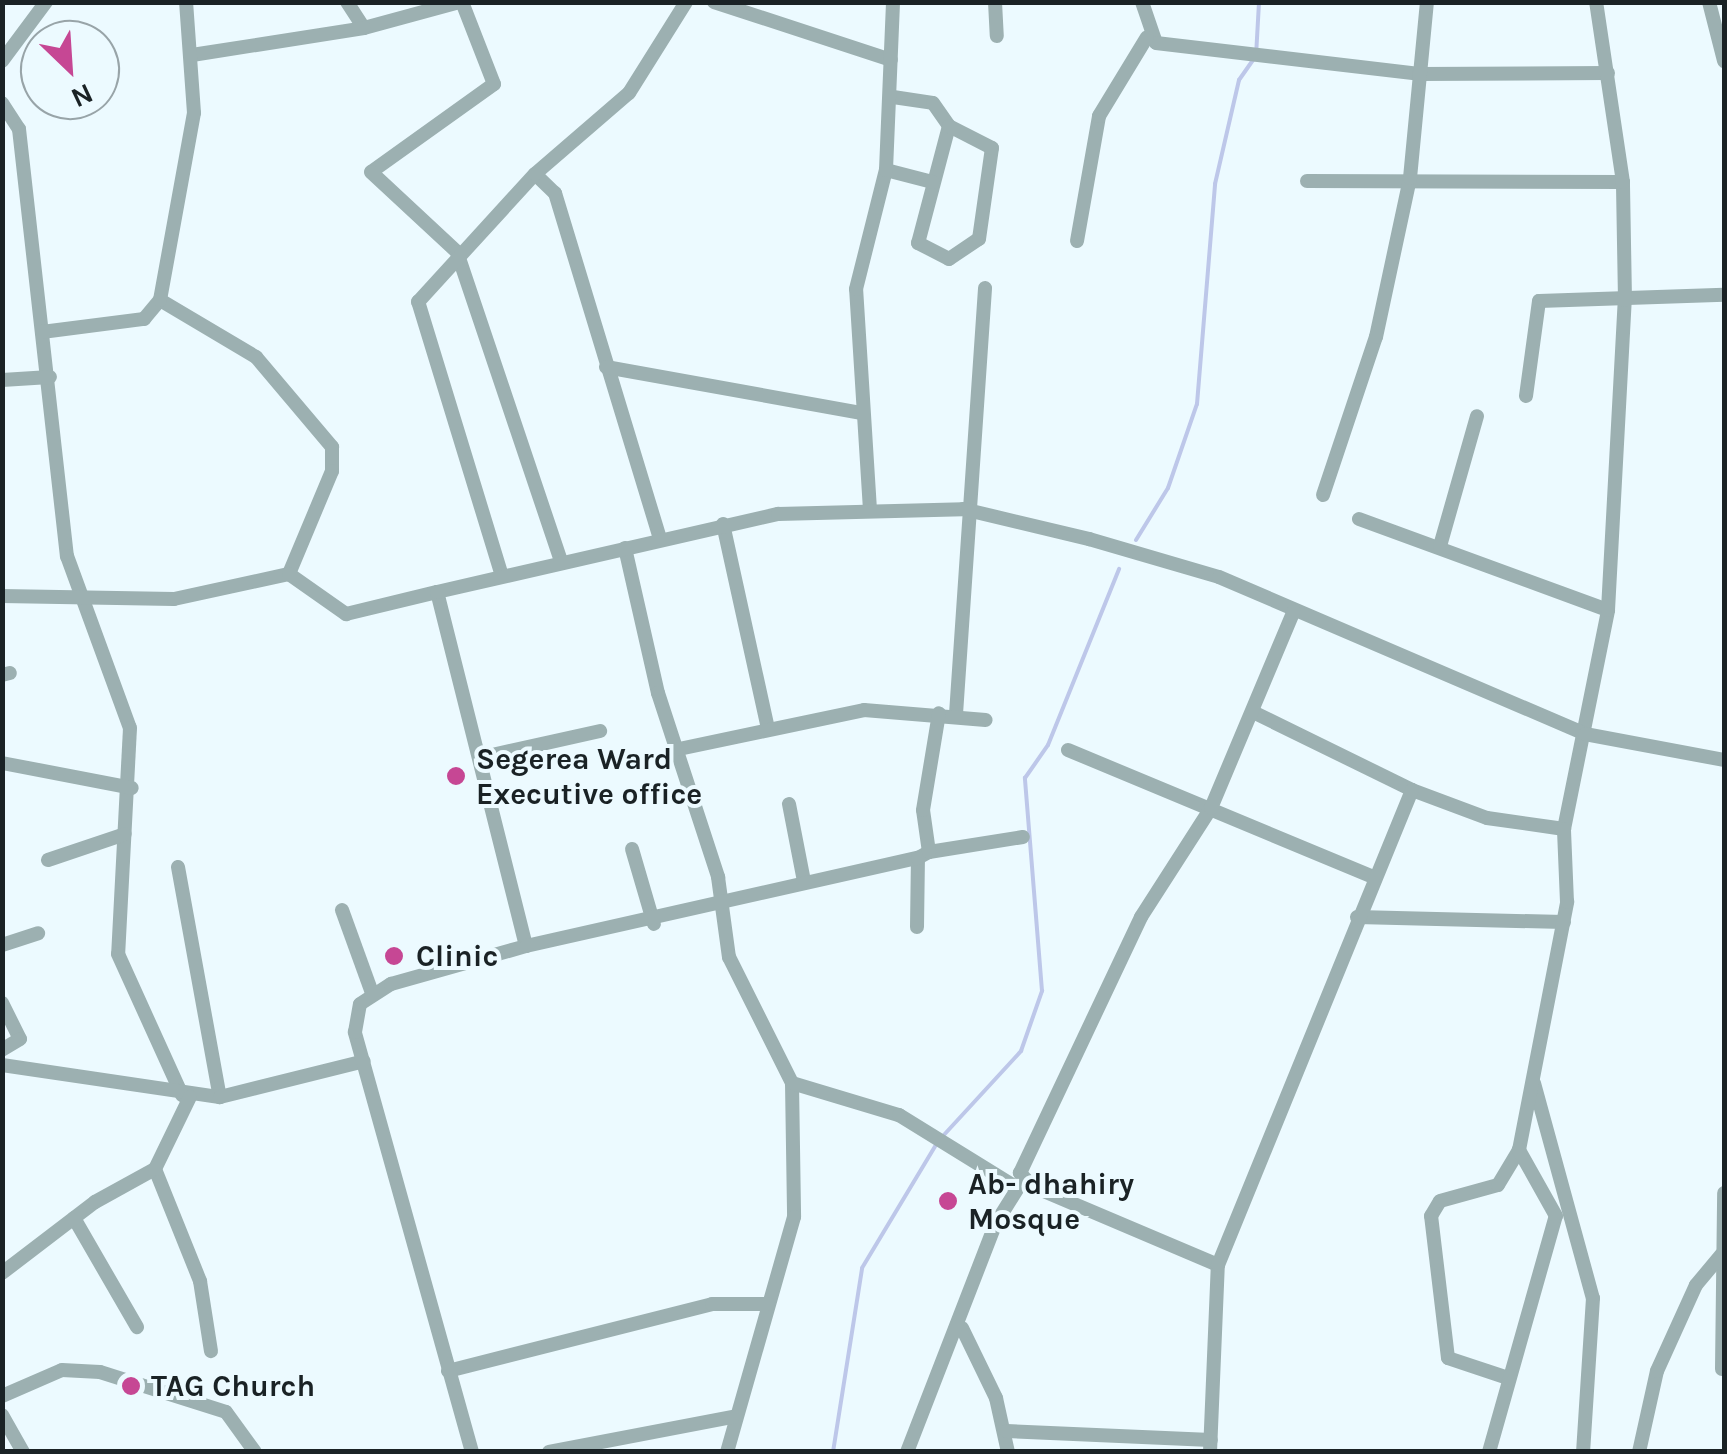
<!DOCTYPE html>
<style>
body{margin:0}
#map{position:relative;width:1727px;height:1454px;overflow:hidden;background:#ecfaff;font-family:Karla,sans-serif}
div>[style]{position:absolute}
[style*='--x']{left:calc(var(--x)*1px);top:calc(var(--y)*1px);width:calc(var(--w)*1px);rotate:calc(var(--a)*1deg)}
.stream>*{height:4px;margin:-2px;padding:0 2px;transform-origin:2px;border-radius:2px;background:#bdc7e9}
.minor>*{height:14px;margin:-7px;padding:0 7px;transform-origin:7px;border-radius:7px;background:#9cb0b1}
.dots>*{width:28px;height:28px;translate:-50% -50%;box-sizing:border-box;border:5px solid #ecfaff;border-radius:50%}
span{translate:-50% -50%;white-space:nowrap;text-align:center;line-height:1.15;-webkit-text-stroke:8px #ecfaff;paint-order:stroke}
.poi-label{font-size:30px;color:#1a2225;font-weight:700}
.left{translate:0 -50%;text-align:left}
.frame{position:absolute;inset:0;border:5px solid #1a2225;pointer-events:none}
.north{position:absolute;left:20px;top:20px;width:100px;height:100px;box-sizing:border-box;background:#ecfaff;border:2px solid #98a4a8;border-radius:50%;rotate:155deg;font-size:28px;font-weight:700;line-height:40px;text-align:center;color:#1a2225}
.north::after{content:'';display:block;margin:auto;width:35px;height:45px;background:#c64794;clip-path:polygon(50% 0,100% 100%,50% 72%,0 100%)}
</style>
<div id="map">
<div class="stream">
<i style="--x:1136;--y:540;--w:61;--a:-58.4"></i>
<i style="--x:1168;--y:488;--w:89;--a:-71"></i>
<i style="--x:1197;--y:404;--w:221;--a:-85.3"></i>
<i style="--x:1215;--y:184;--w:107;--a:-77"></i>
<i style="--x:1239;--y:80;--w:29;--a:-55"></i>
<i style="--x:1256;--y:56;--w:54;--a:-86.8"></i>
<i style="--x:942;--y:1137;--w:117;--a:-47.4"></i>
<i style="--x:1021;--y:1051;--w:64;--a:-70.7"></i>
<i style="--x:1042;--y:991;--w:214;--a:-94.6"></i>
<i style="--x:1025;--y:778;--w:40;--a:-55.1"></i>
<i style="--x:1048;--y:745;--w:190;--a:-68"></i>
<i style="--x:833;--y:1452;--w:186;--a:-81"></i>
<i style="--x:862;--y:1268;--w:144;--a:-59"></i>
</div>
<div class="minor">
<i style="--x:347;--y:2;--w:31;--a:57"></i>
<i style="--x:364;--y:28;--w:99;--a:-15.2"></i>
<i style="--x:462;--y:2;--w:88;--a:68.7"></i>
<i style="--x:494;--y:84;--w:151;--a:144.4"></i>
<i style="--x:371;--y:172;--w:117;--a:42.9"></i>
<i style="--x:457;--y:252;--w:326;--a:71.4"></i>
<i style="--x:714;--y:2;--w:186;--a:18.1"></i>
<i style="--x:995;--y:2;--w:34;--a:87"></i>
<i style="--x:1142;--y:2;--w:43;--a:71.1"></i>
<i style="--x:1156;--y:43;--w:265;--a:6.7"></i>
<i style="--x:1419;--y:74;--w:189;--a:-0.3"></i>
<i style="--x:1709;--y:2;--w:61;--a:75.7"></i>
<i style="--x:192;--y:55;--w:174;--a:-8.9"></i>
<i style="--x:2;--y:61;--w:74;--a:-53.3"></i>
<i style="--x:893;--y:97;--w:40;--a:8.5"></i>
<i style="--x:933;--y:103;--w:28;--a:55"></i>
<i style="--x:949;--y:126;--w:121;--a:104.8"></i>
<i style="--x:918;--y:243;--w:35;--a:27"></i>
<i style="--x:949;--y:259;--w:36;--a:-34"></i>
<i style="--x:979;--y:239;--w:92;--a:-81.9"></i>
<i style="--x:992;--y:148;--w:48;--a:-152.9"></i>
<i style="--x:2;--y:103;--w:31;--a:57"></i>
<i style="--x:19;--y:129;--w:430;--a:83.6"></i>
<i style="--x:67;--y:556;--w:183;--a:69.9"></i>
<i style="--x:130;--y:728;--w:226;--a:93"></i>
<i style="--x:118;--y:954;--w:155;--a:65.6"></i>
<i style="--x:886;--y:170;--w:48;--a:14.6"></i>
<i style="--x:535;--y:174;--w:28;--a:44"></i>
<i style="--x:555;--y:193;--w:362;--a:73.1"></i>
<i style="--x:1307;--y:181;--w:316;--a:0.2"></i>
<i style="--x:1077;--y:241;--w:127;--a:-80"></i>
<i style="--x:1099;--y:116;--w:92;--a:-58.7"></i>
<i style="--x:160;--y:300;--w:112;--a:30.7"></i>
<i style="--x:256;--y:357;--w:118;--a:49.8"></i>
<i style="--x:332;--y:447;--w:24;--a:90"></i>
<i style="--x:332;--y:471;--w:112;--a:112.7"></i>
<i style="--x:42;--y:332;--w:103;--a:-7.3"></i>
<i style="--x:144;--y:319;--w:25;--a:-50"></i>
<i style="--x:160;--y:300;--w:190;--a:-79.7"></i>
<i style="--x:194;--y:113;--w:111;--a:-94.1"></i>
<i style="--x:606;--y:367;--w:260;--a:10.2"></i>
<i style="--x:2;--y:380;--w:48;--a:-3.6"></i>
<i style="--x:1526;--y:396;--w:96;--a:-82.2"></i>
<i style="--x:1539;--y:301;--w:185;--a:-1.9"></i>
<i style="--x:1323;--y:495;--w:167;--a:-71.5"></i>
<i style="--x:1376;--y:337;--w:163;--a:-77.9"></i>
<i style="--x:1410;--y:178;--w:177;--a:-84.5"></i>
<i style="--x:870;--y:510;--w:221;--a:-93.6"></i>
<i style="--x:856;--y:289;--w:123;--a:-75.9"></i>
<i style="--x:886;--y:170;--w:168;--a:-87.6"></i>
<i style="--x:1359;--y:519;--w:265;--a:20.1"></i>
<i style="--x:723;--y:524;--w:205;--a:77.6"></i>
<i style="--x:1440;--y:546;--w:135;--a:-74.1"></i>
<i style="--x:625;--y:548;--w:149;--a:77.2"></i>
<i style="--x:658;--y:693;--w:194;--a:71.9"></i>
<i style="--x:718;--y:877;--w:81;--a:82.2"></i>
<i style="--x:729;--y:957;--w:141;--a:63.4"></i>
<i style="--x:792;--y:1083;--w:134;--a:89.1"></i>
<i style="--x:794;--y:1217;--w:244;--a:105.9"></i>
<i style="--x:502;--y:576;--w:287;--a:-107"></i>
<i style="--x:418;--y:302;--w:173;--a:-47.6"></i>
<i style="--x:535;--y:174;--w:124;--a:-40.8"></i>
<i style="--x:629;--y:93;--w:107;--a:-57.9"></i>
<i style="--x:2;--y:596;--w:172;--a:1"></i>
<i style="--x:174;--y:599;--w:118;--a:-12.3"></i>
<i style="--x:289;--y:574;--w:70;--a:35.1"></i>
<i style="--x:346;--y:614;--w:94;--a:-13.6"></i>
<i style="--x:2;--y:675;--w:8;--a:-14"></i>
<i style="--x:1255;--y:713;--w:175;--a:26.1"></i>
<i style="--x:1412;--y:790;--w:80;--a:20.5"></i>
<i style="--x:1487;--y:818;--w:78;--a:8.1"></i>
<i style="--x:1564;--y:829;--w:223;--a:-78.6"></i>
<i style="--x:1608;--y:610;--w:310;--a:-86.9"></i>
<i style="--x:1625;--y:300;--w:118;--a:-91"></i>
<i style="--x:1623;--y:182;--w:182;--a:-98.5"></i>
<i style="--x:956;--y:714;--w:427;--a:-86.1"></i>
<i style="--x:679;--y:749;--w:189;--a:-11.9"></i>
<i style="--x:864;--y:710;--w:122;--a:4.7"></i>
<i style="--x:1068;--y:750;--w:330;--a:22.6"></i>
<i style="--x:483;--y:757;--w:120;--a:-12.5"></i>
<i style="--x:2;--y:763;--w:132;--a:10.9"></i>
<i style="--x:789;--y:804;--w:78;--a:79"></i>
<i style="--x:632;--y:849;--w:78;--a:73.7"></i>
<i style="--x:929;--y:852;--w:95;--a:-9.1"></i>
<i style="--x:48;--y:860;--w:81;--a:-18.7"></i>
<i style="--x:178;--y:867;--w:234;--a:79.7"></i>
<i style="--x:342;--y:910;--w:88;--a:70.1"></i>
<i style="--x:1357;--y:917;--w:207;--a:1.4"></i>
<i style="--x:917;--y:927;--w:69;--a:-89.2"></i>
<i style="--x:2;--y:945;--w:38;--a:-18"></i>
<i style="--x:526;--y:946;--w:365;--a:-104.1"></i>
<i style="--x:437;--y:592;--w:350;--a:-12.9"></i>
<i style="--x:778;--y:514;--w:185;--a:-1.5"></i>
<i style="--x:963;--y:509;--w:130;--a:13.4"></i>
<i style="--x:1089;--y:539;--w:135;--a:16.3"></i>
<i style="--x:1219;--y:577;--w:398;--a:23.2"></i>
<i style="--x:1585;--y:734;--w:141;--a:10.6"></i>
<i style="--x:2;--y:1003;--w:40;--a:63.4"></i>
<i style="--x:20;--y:1039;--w:21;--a:149"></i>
<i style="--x:2;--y:1065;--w:220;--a:8.4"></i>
<i style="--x:220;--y:1097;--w:148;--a:-14"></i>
<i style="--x:792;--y:1083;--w:112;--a:16.7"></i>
<i style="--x:899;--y:1115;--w:139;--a:31.7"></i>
<i style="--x:1534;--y:1083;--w:223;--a:74.7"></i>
<i style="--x:1593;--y:1298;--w:154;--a:93.7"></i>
<i style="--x:155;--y:1169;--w:121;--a:68.1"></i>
<i style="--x:200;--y:1281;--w:71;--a:81.1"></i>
<i style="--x:74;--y:1218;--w:126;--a:60"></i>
<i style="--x:1218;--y:1265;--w:202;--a:-157"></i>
<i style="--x:1032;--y:1186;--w:18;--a:-133"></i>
<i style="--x:1020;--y:1173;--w:283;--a:-64.7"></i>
<i style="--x:1141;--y:917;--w:130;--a:-57.3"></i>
<i style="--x:1211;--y:808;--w:214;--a:-67.2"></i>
<i style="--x:2;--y:1273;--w:117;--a:-37.4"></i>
<i style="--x:95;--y:1202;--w:68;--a:-28.8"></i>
<i style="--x:155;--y:1169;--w:80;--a:-64.1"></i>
<i style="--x:962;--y:1328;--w:78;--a:64.1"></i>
<i style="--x:996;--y:1398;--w:55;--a:77.5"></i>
<i style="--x:1722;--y:1369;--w:176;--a:-89.3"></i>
<i style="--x:448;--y:1371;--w:272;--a:-14.2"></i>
<i style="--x:712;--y:1304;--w:56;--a:0"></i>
<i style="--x:1508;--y:1378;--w:63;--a:-161.6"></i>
<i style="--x:1448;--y:1358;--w:143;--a:-96.8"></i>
<i style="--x:1431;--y:1216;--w:17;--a:-59"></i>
<i style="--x:1440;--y:1201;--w:60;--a:-15.4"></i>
<i style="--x:1498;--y:1185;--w:41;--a:-59"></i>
<i style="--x:1519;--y:1150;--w:253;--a:-79"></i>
<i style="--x:1567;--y:902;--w:73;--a:-92.4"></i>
<i style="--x:2;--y:1396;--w:65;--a:-23.4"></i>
<i style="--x:62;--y:1370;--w:38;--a:3"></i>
<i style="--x:100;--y:1372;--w:132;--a:17.6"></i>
<i style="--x:226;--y:1412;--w:49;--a:54.1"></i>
<i style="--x:2;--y:1415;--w:43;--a:60.4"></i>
<i style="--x:1007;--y:1431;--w:204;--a:2.5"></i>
<i style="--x:472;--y:1452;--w:436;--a:-105.6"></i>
<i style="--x:355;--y:1032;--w:28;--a:-80"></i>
<i style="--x:360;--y:1004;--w:37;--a:-33"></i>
<i style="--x:391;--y:984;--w:140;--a:-15.7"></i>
<i style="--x:526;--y:946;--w:402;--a:-12.7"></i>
<i style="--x:918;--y:858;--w:13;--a:-29"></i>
<i style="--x:929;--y:852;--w:42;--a:-98.1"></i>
<i style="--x:923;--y:810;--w:98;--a:-80.6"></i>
<i style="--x:549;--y:1452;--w:187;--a:-10.8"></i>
<i style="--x:907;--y:1452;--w:246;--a:-68.8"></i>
<i style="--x:996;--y:1223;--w:51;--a:-57.9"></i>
<i style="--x:1210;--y:1452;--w:187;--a:-87.6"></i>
<i style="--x:1218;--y:1265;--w:513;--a:-67.78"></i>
<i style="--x:1489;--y:1452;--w:245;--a:-74.2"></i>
<i style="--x:1556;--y:1216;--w:76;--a:-119.3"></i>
<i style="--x:1639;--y:1452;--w:83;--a:-77.5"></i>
<i style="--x:1657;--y:1371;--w:94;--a:-65.6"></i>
<i style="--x:1696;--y:1285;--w:40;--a:-50"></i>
</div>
<div class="dots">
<i style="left:456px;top:776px;background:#c64794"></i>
<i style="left:394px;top:956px;background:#c64794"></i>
<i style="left:948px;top:1201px;background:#c64794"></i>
<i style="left:131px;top:1386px;background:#c64794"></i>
</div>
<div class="poi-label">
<span class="left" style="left:476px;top:776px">Segerea Ward<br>Executive office</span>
<span class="left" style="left:416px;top:956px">Clinic</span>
<span class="left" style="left:968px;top:1201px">Ab- dhahiry<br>Mosque</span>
<span class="left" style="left:151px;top:1386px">TAG Church</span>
</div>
<div class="frame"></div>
<div class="north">N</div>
</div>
